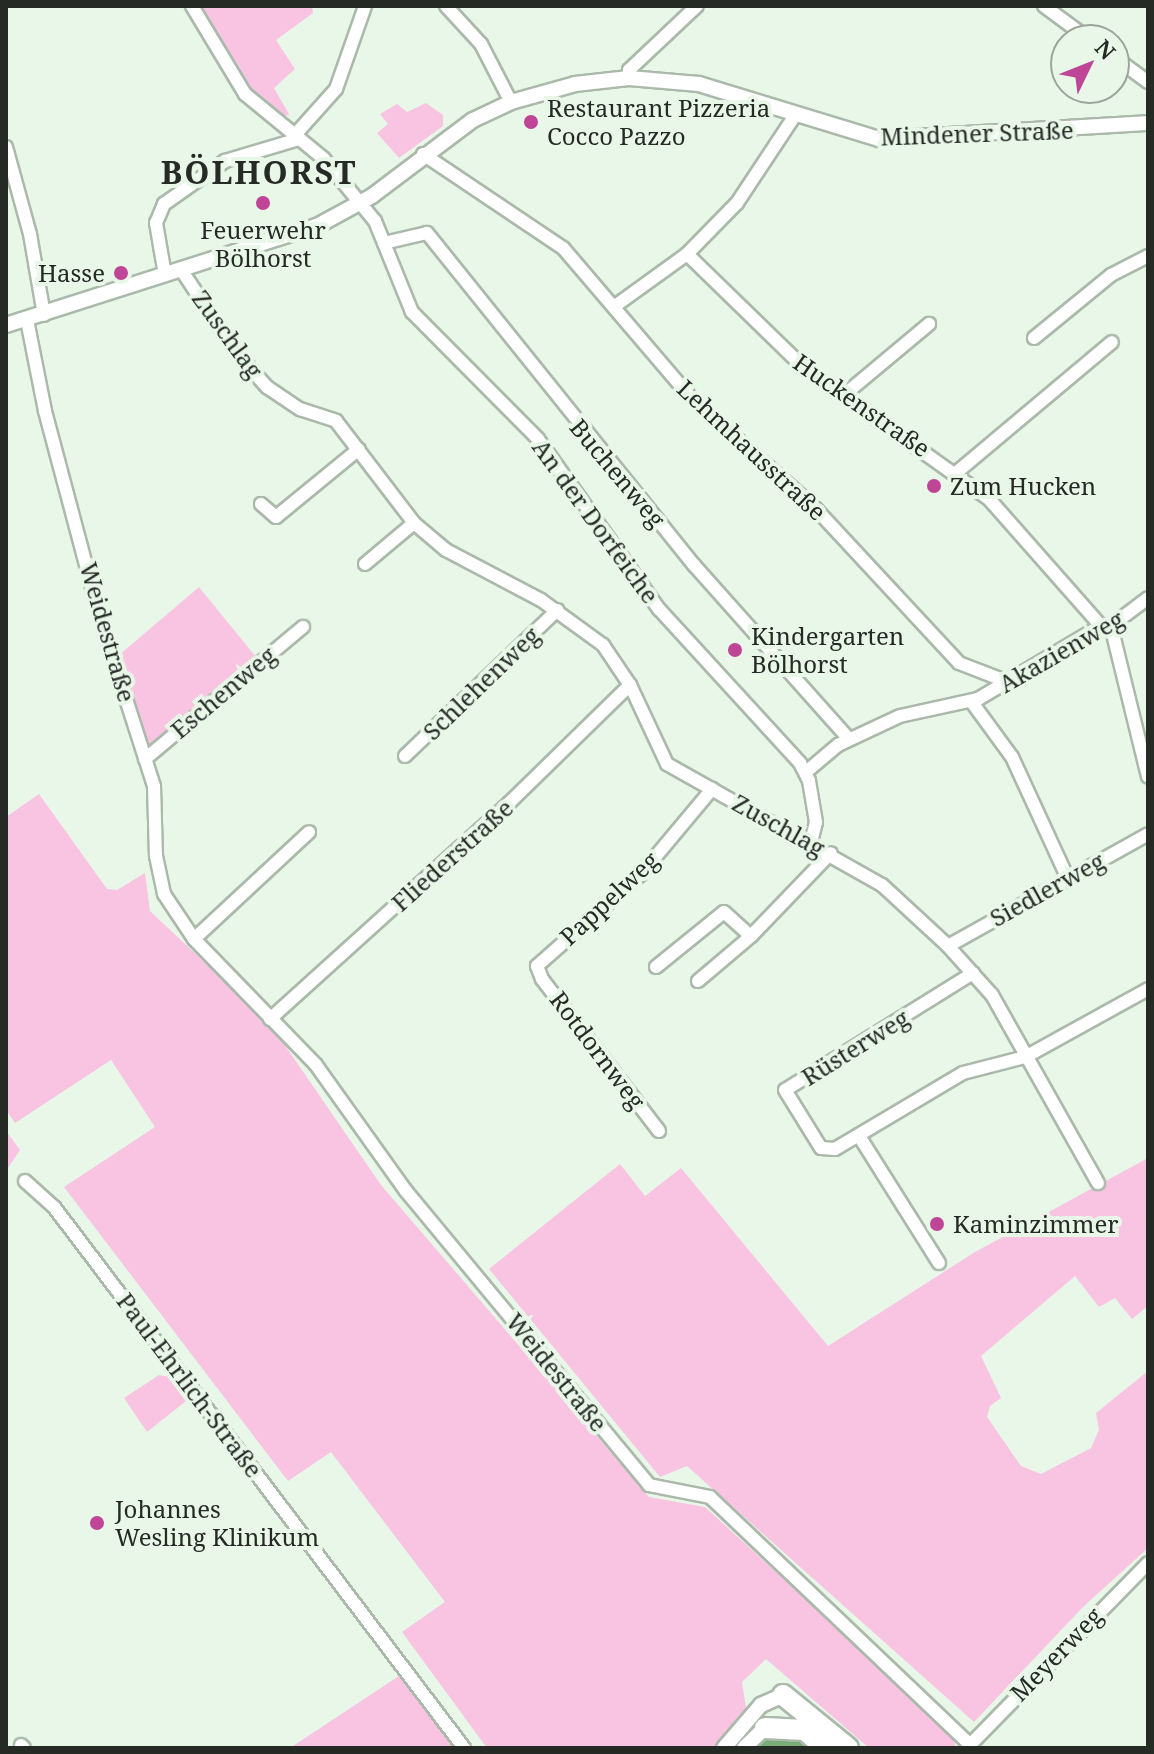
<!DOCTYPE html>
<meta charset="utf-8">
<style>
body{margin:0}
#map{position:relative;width:1154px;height:1754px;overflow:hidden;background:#e9f7e8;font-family:"Noto Serif",serif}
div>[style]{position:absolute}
.green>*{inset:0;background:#f8c4e2}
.water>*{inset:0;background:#79ad78}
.roads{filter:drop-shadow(2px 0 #abb9ab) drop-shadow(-2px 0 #abb9ab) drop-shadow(0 2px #abb9ab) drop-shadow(0 -2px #abb9ab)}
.minor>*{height:12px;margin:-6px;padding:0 6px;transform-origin:6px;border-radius:6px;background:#fff}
.tertiary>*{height:14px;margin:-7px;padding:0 7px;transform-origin:7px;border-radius:7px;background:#fff}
.trunk>*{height:20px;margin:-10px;padding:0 10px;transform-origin:10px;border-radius:10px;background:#fff}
.dots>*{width:22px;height:22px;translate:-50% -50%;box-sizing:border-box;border:4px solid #e9f7e8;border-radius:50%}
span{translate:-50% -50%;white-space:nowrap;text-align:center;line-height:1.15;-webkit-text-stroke:8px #e9f7e8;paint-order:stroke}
.poi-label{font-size:24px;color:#252a25}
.left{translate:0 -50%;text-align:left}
.right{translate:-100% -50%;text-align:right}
.street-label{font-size:24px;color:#252a25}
.district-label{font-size:32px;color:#252a25;font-weight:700;letter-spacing:2px}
.frame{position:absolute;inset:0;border:8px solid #252a25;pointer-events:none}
.north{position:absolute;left:1050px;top:24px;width:80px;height:80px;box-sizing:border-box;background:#e9f7e8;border:2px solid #9ba59a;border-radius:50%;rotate:47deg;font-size:22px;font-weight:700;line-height:32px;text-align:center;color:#252a25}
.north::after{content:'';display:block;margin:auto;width:28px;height:36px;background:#bf4596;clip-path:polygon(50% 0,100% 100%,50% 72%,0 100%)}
</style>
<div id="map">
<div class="green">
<div style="clip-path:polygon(198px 6px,312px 6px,313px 13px,276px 40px,295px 69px,274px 88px,289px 114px,279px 121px,246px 86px)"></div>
<div style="clip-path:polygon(426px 103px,443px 115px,443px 126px,399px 158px,377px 133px,388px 124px,380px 114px,397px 104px,407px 112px)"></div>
<div style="clip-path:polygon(199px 587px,256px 657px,151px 749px,118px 656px)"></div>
<div style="clip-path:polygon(39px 794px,107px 889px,117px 890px,145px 873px,150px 911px,271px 1025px,381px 1185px,649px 1497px,705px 1507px,952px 1732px,956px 1748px,869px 1748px,766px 1659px,742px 1682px,747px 1715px,718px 1748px,487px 1748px,402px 1632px,445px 1602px,331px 1452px,288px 1481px,64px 1187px,155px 1127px,111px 1060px,15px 1123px,6px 1110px,6px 817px)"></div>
<div style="clip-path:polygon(6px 1131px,20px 1150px,6px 1171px)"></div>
<div style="clip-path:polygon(1148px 1158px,1148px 1306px,1132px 1319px,1115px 1298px,1099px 1307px,1075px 1276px,981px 1356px,1001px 1398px,990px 1406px,987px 1417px,1021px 1466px,1041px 1474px,1091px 1448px,1099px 1430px,1096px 1413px,1148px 1371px,1148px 1548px,1083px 1607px,974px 1722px,687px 1466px,660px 1477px,489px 1269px,620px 1164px,645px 1196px,681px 1168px,828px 1346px,975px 1252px)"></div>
<div style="clip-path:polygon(159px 1375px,176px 1378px,187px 1392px,186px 1401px,147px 1432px,124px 1398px)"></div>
<div style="clip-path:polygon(402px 1674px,458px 1748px,294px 1748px,293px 1746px)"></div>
</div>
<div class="water">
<div style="clip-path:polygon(766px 1734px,797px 1738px,808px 1748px,750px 1748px)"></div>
</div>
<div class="roads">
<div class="minor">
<div style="left:192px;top:6px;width:103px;rotate:58.9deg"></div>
<div style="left:245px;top:94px;width:102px;rotate:39.4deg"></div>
<div style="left:324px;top:159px;width:80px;rotate:50.6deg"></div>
<div style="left:375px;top:221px;width:98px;rotate:67.9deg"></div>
<div style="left:412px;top:312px;width:179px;rotate:45.2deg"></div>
<div style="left:538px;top:439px;width:209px;rotate:54.6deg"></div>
<div style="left:659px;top:609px;width:209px;rotate:47.5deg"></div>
<div style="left:800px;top:763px;width:20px;rotate:63deg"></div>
<div style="left:809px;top:781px;width:42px;rotate:80.3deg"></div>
<div style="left:816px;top:822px;width:21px;rotate:104deg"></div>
<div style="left:446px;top:6px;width:52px;rotate:47.4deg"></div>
<div style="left:481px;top:44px;width:65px;rotate:62.7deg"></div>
<div style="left:1044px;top:6px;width:57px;rotate:36.5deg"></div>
<div style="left:1114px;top:57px;width:42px;rotate:36.3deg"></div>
<div style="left:629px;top:78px;width:8px;rotate:-90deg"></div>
<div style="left:629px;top:70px;width:93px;rotate:-43.3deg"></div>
<div style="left:294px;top:136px;width:63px;rotate:-48.2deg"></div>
<div style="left:336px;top:89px;width:88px;rotate:-70.7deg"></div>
<div style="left:6px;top:147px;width:90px;rotate:74.6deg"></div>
<div style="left:30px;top:234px;width:82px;rotate:80.2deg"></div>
<div style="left:423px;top:154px;width:169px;rotate:33.9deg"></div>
<div style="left:563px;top:248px;width:199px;rotate:49.5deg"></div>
<div style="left:692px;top:399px;width:166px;rotate:41.6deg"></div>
<div style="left:816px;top:509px;width:210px;rotate:47.1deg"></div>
<div style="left:959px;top:663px;width:53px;rotate:21.2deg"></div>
<div style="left:384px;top:243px;width:44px;rotate:-13.1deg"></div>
<div style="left:427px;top:233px;width:426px;rotate:51.2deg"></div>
<div style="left:694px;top:565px;width:233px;rotate:48.3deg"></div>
<div style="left:687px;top:254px;width:159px;rotate:44.2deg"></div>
<div style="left:801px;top:365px;width:231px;rotate:35.5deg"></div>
<div style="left:989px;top:499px;width:169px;rotate:48.6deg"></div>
<div style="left:182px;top:271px;width:101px;rotate:56.3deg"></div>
<div style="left:238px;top:355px;width:43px;rotate:47.8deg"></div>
<div style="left:267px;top:387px;width:40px;rotate:34deg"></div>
<div style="left:300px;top:409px;width:38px;rotate:18deg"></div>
<div style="left:336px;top:421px;width:128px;rotate:52.6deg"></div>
<div style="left:414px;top:523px;width:42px;rotate:40.2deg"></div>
<div style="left:446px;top:550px;width:107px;rotate:27.8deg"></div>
<div style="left:541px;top:600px;width:77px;rotate:36deg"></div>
<div style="left:603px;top:645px;width:48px;rotate:56deg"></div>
<div style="left:630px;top:685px;width:87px;rotate:64.9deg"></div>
<div style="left:667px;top:764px;width:247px;rotate:29.4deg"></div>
<div style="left:882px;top:885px;width:90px;rotate:42.7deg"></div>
<div style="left:948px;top:946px;width:66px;rotate:48.1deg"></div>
<div style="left:992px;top:995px;width:216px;rotate:60.6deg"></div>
<div style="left:165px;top:275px;width:53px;rotate:-99.8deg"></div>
<div style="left:156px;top:223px;width:21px;rotate:-67deg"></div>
<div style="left:164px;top:204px;width:75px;rotate:-35.2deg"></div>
<div style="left:225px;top:161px;width:77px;rotate:-16.6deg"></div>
<div style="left:615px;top:306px;width:89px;rotate:-35.8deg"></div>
<div style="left:687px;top:254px;width:71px;rotate:-45.6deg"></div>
<div style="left:737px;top:203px;width:107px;rotate:-56.5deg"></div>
<div style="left:27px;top:320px;width:93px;rotate:78.8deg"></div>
<div style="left:45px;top:411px;width:217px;rotate:75.1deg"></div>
<div style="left:101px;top:621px;width:173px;rotate:72.2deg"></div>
<div style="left:154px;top:786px;width:70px;rotate:88.4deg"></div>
<div style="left:156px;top:856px;width:39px;rotate:78deg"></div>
<div style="left:164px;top:894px;width:54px;rotate:56.3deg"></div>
<div style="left:194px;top:939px;width:175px;rotate:45.9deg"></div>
<div style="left:316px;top:1065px;width:155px;rotate:54.5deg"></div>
<div style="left:406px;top:1191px;width:381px;rotate:50.4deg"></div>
<div style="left:649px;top:1485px;width:62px;rotate:11.1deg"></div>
<div style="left:710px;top:1497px;width:359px;rotate:43.6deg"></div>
<div style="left:1034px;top:338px;width:99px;rotate:-39.3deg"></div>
<div style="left:1111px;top:275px;width:42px;rotate:-27.2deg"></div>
<div style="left:844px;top:395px;width:111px;rotate:-39.9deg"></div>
<div style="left:957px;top:472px;width:202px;rotate:-40deg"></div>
<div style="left:261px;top:504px;width:20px;rotate:41deg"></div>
<div style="left:276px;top:517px;width:107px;rotate:-39.3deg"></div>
<div style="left:365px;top:564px;width:64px;rotate:-39.9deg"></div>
<div style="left:1111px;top:626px;width:155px;rotate:76.2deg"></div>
<div style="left:971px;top:701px;width:69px;rotate:53.8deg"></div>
<div style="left:1012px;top:757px;width:134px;rotate:65.3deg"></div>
<div style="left:405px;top:756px;width:211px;rotate:-43.8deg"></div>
<div style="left:145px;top:759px;width:206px;rotate:-39.9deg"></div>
<div style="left:806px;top:772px;width:42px;rotate:-40.2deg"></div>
<div style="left:838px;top:745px;width:68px;rotate:-25.1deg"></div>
<div style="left:900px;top:716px;width:80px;rotate:-12.3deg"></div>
<div style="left:978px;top:699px;width:143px;rotate:-30.7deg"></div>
<div style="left:1101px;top:626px;width:10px"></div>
<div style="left:1111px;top:626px;width:46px;rotate:-37.1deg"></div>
<div style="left:194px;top:939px;width:157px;rotate:-42.9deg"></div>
<div style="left:948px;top:946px;width:229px;rotate:-29.2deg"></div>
<div style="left:656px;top:967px;width:87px;rotate:-39deg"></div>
<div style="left:724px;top:912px;width:36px;rotate:42deg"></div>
<div style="left:751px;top:936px;width:115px;rotate:-46.1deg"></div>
<div style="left:973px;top:973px;width:221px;rotate:148.1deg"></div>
<div style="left:785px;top:1090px;width:68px;rotate:58.2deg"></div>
<div style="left:821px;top:1148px;width:14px;rotate:4deg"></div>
<div style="left:835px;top:1149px;width:149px;rotate:-30.7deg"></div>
<div style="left:963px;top:1073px;width:64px;rotate:-14.5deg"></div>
<div style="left:1025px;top:1057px;width:141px;rotate:-28.9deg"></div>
<div style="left:698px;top:981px;width:70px;rotate:-40.3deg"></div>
<div style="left:270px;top:1019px;width:322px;rotate:-42.1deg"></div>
<div style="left:509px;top:803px;width:169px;rotate:-44.3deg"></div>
<div style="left:659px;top:1131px;width:192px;rotate:-127.6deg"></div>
<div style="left:542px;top:979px;width:14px;rotate:-111deg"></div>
<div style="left:537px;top:966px;width:139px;rotate:-41.5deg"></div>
<div style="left:641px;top:874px;width:111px;rotate:-50.1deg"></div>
<div style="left:859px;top:1136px;width:150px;rotate:57.8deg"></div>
<div style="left:25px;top:1181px;width:39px;rotate:42deg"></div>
<div style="left:54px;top:1207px;width:679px;rotate:52.84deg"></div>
<div style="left:21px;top:1745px;width:4px;rotate:45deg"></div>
<div style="left:967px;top:1748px;width:259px;rotate:-45.6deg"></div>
</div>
<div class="tertiary">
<div style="left:6px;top:325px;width:326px;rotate:-17.7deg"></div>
<div style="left:317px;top:226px;width:63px;rotate:-28.6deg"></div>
<div style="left:372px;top:196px;width:126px;rotate:-37deg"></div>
<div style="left:473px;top:120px;width:42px;rotate:-25.3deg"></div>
<div style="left:511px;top:102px;width:66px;rotate:-15.7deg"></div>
<div style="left:575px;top:84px;width:54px;rotate:-6.3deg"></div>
<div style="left:629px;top:78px;width:70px;rotate:4.9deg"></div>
<div style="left:699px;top:84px;width:188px;rotate:17deg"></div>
<div style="left:879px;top:139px;width:269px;rotate:-3.4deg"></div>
<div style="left:724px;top:1748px;width:57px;rotate:-49.3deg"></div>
<div style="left:761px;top:1705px;width:24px;rotate:-24deg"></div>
<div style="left:744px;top:1748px;width:29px;rotate:-44deg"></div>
</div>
<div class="trunk">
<div style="left:783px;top:1695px;width:84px;rotate:39.2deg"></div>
<div style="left:765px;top:1728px;width:40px;rotate:2.9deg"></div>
<div style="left:805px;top:1730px;width:27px;rotate:42deg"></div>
</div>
</div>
<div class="dots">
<div style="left:531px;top:122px;background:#bf4596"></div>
<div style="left:263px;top:203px;background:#bf4596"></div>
<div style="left:121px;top:273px;background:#bf4596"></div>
<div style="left:934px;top:486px;background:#bf4596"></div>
<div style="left:735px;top:650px;background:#bf4596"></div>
<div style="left:937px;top:1224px;background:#bf4596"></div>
<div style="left:97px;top:1523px;background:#bf4596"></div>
</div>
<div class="poi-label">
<span class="left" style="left:547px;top:122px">Restaurant Pizzeria<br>Cocco Pazzo</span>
<span style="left:263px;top:244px">Feuerwehr<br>Bölhorst</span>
<span class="right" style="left:105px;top:273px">Hasse</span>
<span class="left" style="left:950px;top:486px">Zum Hucken</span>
<span class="left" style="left:751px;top:650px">Kindergarten<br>Bölhorst</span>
<span class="left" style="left:953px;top:1224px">Kaminzimmer</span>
<span class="left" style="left:115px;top:1523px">Johannes<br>Wesling Klinikum</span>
</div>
<div class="street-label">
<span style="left:977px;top:133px;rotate:-2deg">Mindener Straße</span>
<span style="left:228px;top:334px;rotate:54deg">Zuschlag</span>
<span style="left:862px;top:405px;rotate:35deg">Huckenstraße</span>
<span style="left:752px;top:450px;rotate:43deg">Lehmhausstraße</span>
<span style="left:618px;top:473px;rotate:50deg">Buchenweg</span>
<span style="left:596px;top:521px;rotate:54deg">An der Dorfeiche</span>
<span style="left:108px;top:632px;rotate:74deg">Weidestraße</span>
<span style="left:1061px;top:651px;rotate:-30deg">Akazienweg</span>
<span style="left:481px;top:683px;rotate:-44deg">Schlehenweg</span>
<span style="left:223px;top:692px;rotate:-40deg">Eschenweg</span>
<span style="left:779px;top:825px;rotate:29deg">Zuschlag</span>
<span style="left:452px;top:855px;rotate:-42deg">Fliederstraße</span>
<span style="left:1047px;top:889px;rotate:-29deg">Siedlerweg</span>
<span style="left:609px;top:898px;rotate:-43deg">Pappelweg</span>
<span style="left:855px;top:1047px;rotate:-32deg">Rüsterweg</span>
<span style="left:598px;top:1050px;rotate:53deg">Rotdornweg</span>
<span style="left:557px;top:1372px;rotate:51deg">Weidestraße</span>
<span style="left:190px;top:1385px;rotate:53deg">Paul-Ehrlich-Straße</span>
<span style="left:1056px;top:1654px;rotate:-46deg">Meyerweg</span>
</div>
<div class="district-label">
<span style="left:259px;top:172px">BÖLHORST</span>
</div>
<div class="frame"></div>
<div class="north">N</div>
</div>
